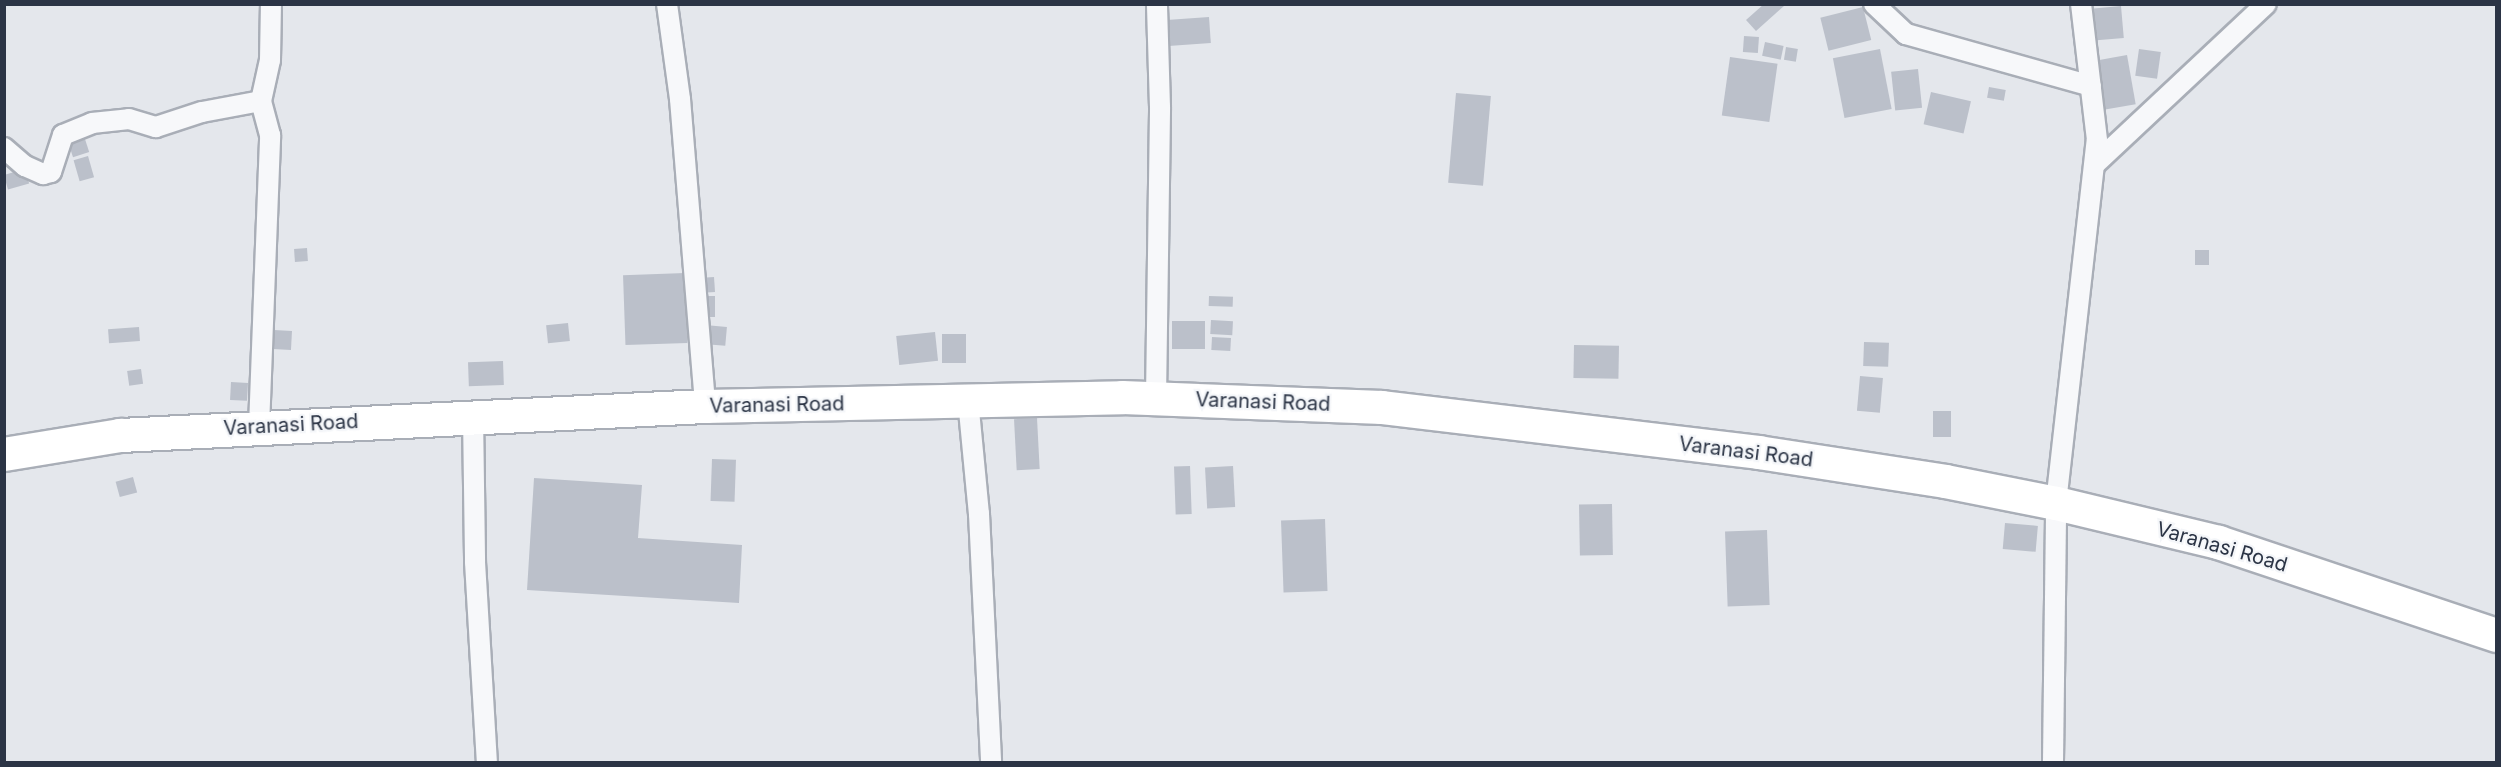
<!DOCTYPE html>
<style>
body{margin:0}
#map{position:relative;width:2501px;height:767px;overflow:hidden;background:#e4e7ec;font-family:Inter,sans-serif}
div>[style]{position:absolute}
.building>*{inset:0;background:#bbc0ca;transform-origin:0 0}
.roads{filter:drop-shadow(2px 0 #a9aeb7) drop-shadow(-2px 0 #a9aeb7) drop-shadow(0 2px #a9aeb7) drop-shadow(0 -2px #a9aeb7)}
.minor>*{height:20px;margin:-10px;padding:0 10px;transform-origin:10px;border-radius:10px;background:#f7f8fa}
.trunk>*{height:33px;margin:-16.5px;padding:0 16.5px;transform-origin:16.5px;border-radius:16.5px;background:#fff}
span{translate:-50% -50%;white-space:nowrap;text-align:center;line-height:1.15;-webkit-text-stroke:4.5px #f4f6f9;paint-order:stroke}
.street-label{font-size:20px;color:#2b3445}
.frame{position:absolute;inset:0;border:6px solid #2b3445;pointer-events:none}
</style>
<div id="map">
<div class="building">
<div style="clip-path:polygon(1764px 4px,1784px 6px,1756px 31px,1746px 20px)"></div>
<div style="left:2121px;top:6px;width:32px;height:33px;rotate:85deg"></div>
<div style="left:1863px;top:7px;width:34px;height:44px;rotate:76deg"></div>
<div style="left:1209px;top:17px;width:26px;height:46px;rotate:86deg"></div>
<div style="left:1744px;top:36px;width:15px;height:16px;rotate:4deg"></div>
<div style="left:1765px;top:42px;width:19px;height:14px;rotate:12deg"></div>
<div style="left:1786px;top:47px;width:12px;height:13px;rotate:9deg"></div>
<div style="left:1880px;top:49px;width:61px;height:48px;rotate:79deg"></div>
<div style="left:2139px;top:49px;width:22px;height:27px;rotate:8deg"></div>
<div style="left:2127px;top:55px;width:50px;height:31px;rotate:80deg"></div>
<div style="left:1730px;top:57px;width:48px;height:59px;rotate:8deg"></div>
<div style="left:1918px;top:69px;width:39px;height:27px;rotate:84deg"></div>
<div style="left:1989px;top:87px;width:17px;height:11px;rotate:10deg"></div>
<div style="left:1931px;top:92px;width:41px;height:33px;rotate:13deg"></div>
<div style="left:1456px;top:93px;width:35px;height:90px;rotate:5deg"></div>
<div style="left:83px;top:133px;width:20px;height:17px;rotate:72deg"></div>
<div style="left:88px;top:156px;width:22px;height:15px;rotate:74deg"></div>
<div style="left:25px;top:169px;width:15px;height:22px;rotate:74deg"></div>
<div style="left:307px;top:248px;width:13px;height:13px;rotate:86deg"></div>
<div style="left:2209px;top:250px;width:15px;height:14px;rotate:90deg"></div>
<div style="left:685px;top:273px;width:70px;height:62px;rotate:88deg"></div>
<div style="left:714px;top:277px;width:15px;height:12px;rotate:86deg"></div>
<div style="left:702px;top:296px;width:13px;height:21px"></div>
<div style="left:1209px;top:296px;width:24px;height:10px;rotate:2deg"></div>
<div style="left:1211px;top:320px;width:22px;height:14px;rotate:3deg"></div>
<div style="left:1172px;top:321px;width:33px;height:28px"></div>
<div style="left:568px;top:323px;width:18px;height:22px;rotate:84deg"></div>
<div style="left:705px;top:325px;width:22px;height:19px;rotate:5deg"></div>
<div style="left:139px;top:327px;width:14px;height:31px;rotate:86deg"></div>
<div style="left:274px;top:330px;width:18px;height:19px;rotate:3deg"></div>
<div style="left:935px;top:332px;width:29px;height:39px;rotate:84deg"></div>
<div style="left:942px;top:334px;width:24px;height:29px"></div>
<div style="left:1212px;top:337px;width:19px;height:13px;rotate:3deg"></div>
<div style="left:1864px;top:342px;width:25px;height:24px;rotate:2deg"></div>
<div style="left:1574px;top:345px;width:45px;height:33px;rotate:1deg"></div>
<div style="left:503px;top:361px;width:24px;height:35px;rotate:88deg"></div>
<div style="left:141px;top:369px;width:15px;height:14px;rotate:82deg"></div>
<div style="left:1860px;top:376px;width:23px;height:35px;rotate:5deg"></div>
<div style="left:231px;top:382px;width:17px;height:18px;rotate:3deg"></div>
<div style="left:1933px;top:411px;width:18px;height:26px"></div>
<div style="left:1037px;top:418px;width:51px;height:23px;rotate:87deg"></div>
<div style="left:712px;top:459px;width:24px;height:42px;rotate:2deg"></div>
<div style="left:1190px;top:466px;width:48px;height:16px;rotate:88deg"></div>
<div style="left:1233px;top:466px;width:41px;height:28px;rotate:87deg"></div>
<div style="left:133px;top:477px;width:16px;height:18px;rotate:75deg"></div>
<div style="clip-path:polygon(534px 478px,642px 485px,638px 538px,742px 545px,739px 603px,527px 590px)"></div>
<div style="left:1612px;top:504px;width:51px;height:33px;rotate:89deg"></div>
<div style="left:1325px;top:519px;width:72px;height:44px;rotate:88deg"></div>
<div style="left:2005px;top:523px;width:33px;height:26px;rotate:5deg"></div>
<div style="left:1767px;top:530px;width:75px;height:42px;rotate:88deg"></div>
</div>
<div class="roads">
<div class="minor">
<div style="left:667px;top:4px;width:96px;rotate:82.2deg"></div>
<div style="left:680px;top:99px;width:308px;rotate:85.3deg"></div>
<div style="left:1874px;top:4px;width:44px;rotate:43.2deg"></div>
<div style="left:1906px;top:34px;width:192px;rotate:15.7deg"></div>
<div style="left:4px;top:148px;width:28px;rotate:41deg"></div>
<div style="left:25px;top:166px;width:20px;rotate:24deg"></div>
<div style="left:43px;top:174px;width:8px;rotate:-14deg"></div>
<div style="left:51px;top:172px;width:39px;rotate:-72deg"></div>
<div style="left:63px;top:135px;width:31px;rotate:-22deg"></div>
<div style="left:92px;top:123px;width:37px;rotate:-6deg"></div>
<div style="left:129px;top:119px;width:28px;rotate:17deg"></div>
<div style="left:156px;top:127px;width:48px;rotate:-18.1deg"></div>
<div style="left:202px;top:112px;width:60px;rotate:-10.6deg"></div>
<div style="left:2095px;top:164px;width:234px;rotate:-43.1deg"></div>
<div style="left:1156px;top:398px;width:291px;rotate:-89.2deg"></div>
<div style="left:1160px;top:107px;width:103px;rotate:-91.7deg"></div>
<div style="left:968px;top:400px;width:115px;rotate:84.5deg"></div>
<div style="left:979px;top:514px;width:248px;rotate:87.2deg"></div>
<div style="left:473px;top:414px;width:148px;rotate:89.2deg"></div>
<div style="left:475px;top:562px;width:200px;rotate:86.6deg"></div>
<div style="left:259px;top:427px;width:292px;rotate:-87.8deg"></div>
<div style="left:270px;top:135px;width:35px;rotate:-105deg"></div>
<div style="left:261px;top:101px;width:42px;rotate:-77.6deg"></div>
<div style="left:270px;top:60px;width:56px;rotate:-89deg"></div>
<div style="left:2053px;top:762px;width:259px;rotate:-89.3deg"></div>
<div style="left:2056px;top:503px;width:365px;rotate:-83.6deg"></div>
<div style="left:2097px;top:140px;width:137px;rotate:-96.7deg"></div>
</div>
<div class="trunk">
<div style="left:4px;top:454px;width:118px;rotate:-9.3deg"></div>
<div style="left:120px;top:435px;width:586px;rotate:-2.84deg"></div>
<div style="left:705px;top:406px;width:417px;rotate:-1.2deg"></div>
<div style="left:1122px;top:397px;width:260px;rotate:2.2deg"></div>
<div style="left:1382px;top:407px;width:379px;rotate:6.8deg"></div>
<div style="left:1758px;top:452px;width:189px;rotate:8.8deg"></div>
<div style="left:1945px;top:481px;width:113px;rotate:11.2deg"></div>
<div style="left:2056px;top:503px;width:167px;rotate:13.5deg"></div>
<div style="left:2218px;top:542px;width:293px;rotate:18.5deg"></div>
</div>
</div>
<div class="street-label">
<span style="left:1263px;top:402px;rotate:2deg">Varanasi Road</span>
<span style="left:777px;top:405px;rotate:-1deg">Varanasi Road</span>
<span style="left:291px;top:425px;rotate:-3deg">Varanasi Road</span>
<span style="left:1746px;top:452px;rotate:7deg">Varanasi Road</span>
<span style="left:2222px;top:547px;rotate:16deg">Varanasi Road</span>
</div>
<div class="frame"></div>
</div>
